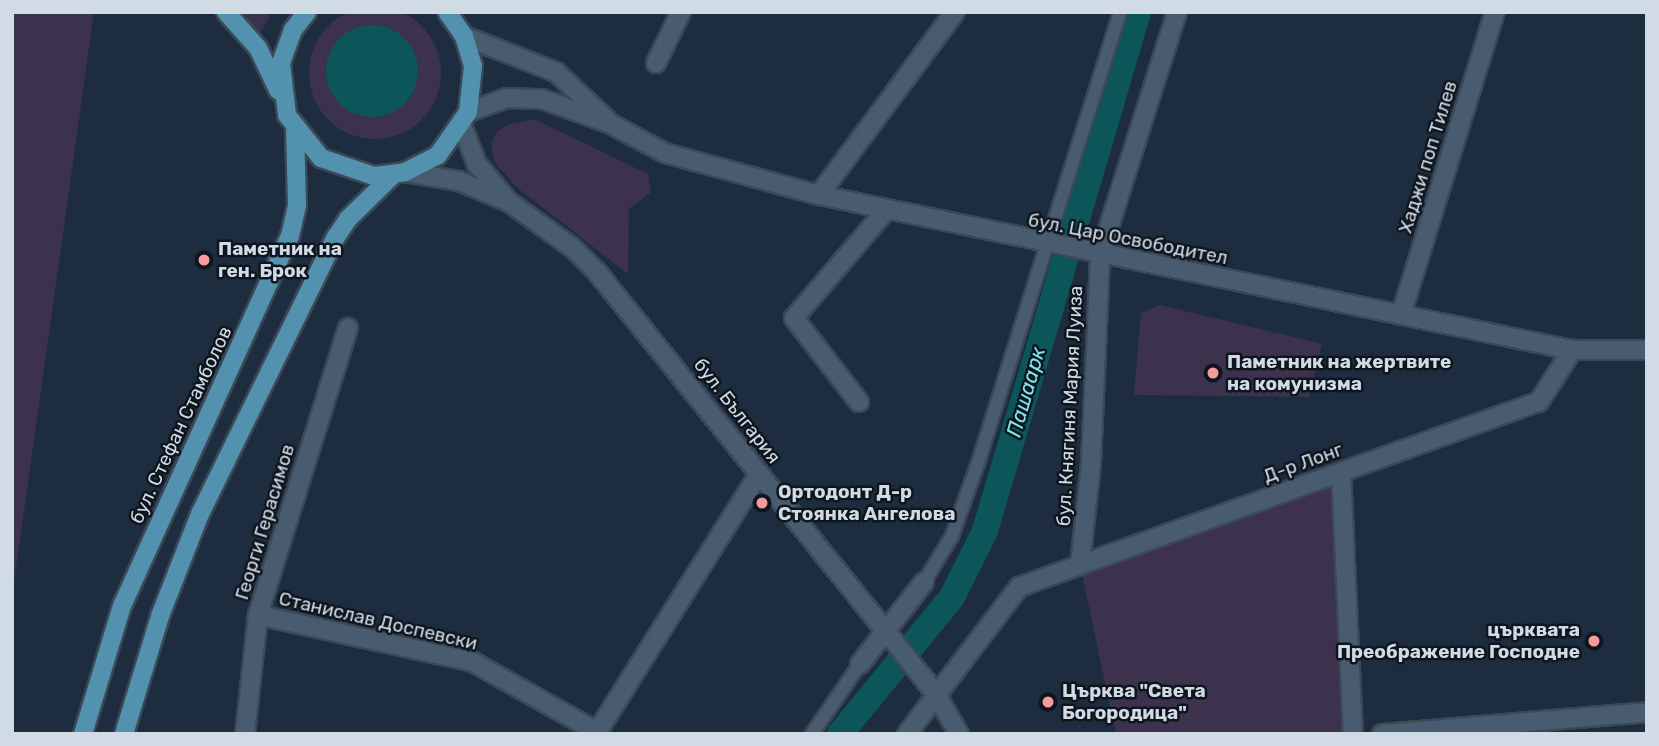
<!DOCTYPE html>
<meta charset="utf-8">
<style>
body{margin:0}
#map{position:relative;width:1659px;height:746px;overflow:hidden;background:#1d2d3f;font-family:Rubik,sans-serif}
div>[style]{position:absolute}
.green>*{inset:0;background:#3c324e}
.round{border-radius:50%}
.water>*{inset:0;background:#0c5659}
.canal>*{height:26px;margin:-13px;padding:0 13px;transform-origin:13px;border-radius:13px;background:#0c5659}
.roads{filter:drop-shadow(2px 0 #3b4857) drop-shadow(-2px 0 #3b4857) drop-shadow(0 2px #3b4857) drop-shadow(0 -2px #3b4857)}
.service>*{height:12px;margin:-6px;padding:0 6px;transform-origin:6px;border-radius:6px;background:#495b6e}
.pedestrian>*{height:18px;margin:-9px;padding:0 9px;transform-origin:9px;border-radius:9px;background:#495b6e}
.minor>*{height:18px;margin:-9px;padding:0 9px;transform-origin:9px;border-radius:9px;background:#495b6e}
.tertiary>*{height:18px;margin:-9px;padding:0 9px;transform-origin:9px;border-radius:9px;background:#495b6e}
.primary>*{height:18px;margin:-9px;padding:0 9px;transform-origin:9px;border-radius:9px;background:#5392ae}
.dots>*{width:19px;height:19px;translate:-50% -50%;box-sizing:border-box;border:4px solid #0e151d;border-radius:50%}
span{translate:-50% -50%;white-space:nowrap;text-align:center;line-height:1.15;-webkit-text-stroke:5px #0e151d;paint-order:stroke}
.street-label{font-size:19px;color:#d0dbe6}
.poi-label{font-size:19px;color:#d0dbe6;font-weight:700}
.left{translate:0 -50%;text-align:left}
.right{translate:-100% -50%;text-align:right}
.water-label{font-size:21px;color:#7fe6ea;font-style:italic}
.frame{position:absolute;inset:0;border:14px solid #d0dbe6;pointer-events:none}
</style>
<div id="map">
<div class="green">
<div class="round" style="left:309px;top:7px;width:132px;height:132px"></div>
<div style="clip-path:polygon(12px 12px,94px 12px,12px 597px)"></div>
<div style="clip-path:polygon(238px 12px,261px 12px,270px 16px,258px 37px)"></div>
<div style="clip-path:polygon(534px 119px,648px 174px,651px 192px,629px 209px,628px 274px,515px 186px,494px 161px,491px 143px,497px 132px,507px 125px)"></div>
<div style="clip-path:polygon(1160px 305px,1322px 344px,1309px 397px,1134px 395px,1141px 313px)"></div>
<div style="clip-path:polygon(1341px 472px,1353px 734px,1116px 734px,1080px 565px)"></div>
</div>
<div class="water">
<div class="round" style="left:326px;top:25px;width:92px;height:92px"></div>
</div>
<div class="canal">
<div style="left:840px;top:734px;width:177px;rotate:-50.7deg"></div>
<div style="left:952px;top:597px;width:74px;rotate:-63.4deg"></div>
<div style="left:985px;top:531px;width:541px;rotate:-73.57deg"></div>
</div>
<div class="roads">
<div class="service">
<div style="left:924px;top:582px;width:54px;rotate:-58.7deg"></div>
<div style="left:952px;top:536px;width:81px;rotate:-70.4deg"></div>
<div style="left:979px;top:460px;width:470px;rotate:-72.5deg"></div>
<div style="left:812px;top:734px;width:85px;rotate:-55.6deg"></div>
</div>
<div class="pedestrian">
<div style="left:1539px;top:402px;width:62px;rotate:-57.6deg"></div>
<div style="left:860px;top:664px;width:104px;rotate:-52deg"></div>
</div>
<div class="minor">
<div style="left:656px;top:63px;width:57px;rotate:-63.9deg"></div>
<div style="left:819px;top:195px;width:228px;rotate:-53.4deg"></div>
<div style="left:1401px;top:315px;width:317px;rotate:-72.8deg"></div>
<div style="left:859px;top:402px;width:106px;rotate:-127.7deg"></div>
<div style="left:794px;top:318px;width:143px;rotate:-49.5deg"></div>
<div style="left:1341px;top:472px;width:262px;rotate:87.4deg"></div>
<div style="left:1080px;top:565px;width:487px;rotate:-19.6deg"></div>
<div style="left:258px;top:615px;width:220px;rotate:12.3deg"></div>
<div style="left:473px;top:662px;width:142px;rotate:29.4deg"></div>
<div style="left:245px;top:734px;width:120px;rotate:-83.8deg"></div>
<div style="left:258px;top:615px;width:301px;rotate:-72.6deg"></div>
<div style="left:596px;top:734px;width:307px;rotate:-57.9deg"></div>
<div style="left:1382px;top:734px;width:266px;rotate:-4.7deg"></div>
</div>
<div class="tertiary">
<div style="left:464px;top:36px;width:99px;rotate:21.4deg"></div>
<div style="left:556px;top:72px;width:69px;rotate:43.2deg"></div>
<div style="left:468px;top:112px;width:41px;rotate:-19.7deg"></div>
<div style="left:507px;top:98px;width:35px;rotate:2deg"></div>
<div style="left:542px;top:99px;width:73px;rotate:19.9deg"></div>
<div style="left:611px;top:124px;width:61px;rotate:28.2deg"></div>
<div style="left:665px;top:153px;width:160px;rotate:15.3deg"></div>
<div style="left:819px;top:195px;width:769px;rotate:11.63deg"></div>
<div style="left:1572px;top:350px;width:75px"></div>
<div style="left:462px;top:126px;width:41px;rotate:68.5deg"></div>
<div style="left:477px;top:164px;width:47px;rotate:50.2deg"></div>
<div style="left:405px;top:172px;width:55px;rotate:9.5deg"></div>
<div style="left:459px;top:181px;width:54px;rotate:22.8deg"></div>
<div style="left:509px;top:202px;width:79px;rotate:35.7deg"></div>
<div style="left:573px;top:248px;width:34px;rotate:45deg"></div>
<div style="left:597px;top:272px;width:541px;rotate:51.22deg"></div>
<div style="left:936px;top:694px;width:46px;rotate:60.1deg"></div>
<div style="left:907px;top:734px;width:185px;rotate:-52.7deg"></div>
<div style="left:1019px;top:587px;width:65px;rotate:-19.8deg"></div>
<div style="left:1080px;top:565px;width:103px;rotate:-83.8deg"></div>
<div style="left:1091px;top:463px;width:208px;rotate:-87.5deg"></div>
<div style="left:1100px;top:255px;width:255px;rotate:-72.4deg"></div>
</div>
<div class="primary">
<div style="left:226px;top:12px;width:48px;rotate:48.4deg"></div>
<div style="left:258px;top:48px;width:47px;rotate:64.5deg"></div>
<div style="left:307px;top:12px;width:23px;rotate:128deg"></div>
<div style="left:293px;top:30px;width:35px;rotate:110deg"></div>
<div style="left:281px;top:63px;width:52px;rotate:83.4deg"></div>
<div style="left:287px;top:115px;width:55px;rotate:51.7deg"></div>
<div style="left:321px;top:158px;width:56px;rotate:18.8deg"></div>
<div style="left:374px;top:176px;width:31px;rotate:-7deg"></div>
<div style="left:405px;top:172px;width:37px;rotate:-27deg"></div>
<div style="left:438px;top:155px;width:52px;rotate:-55.1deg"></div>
<div style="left:468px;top:112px;width:46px;rotate:-83.8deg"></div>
<div style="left:473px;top:66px;width:31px;rotate:-107deg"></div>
<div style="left:464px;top:36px;width:29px;rotate:-125deg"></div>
<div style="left:83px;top:734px;width:134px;rotate:-73.1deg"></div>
<div style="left:122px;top:606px;width:406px;rotate:-65.6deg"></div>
<div style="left:290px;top:236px;width:32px;rotate:-77deg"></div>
<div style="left:297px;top:205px;width:74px;rotate:-91.5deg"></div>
<div style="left:124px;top:734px;width:123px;rotate:-73deg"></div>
<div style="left:160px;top:616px;width:110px;rotate:-68.6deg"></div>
<div style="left:200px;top:514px;width:309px;rotate:-63.9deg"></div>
<div style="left:336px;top:237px;width:22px;rotate:-56deg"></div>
<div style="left:348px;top:219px;width:63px;rotate:-44.4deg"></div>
</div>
</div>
<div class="dots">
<div style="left:204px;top:260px;background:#f59b9e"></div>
<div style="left:1213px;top:373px;background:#f59b9e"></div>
<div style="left:762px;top:503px;background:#f59b9e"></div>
<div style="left:1594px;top:641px;background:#f59b9e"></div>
<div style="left:1048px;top:702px;background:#f59b9e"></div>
</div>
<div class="street-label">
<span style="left:1428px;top:157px;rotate:-73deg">Хаджи поп Тилев</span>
<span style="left:1128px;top:239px;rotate:11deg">бул. Цар Освободител</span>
<span style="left:1070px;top:406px;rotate:-87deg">бул. Княгиня Мария Луиза</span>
<span style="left:737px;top:411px;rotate:52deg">бул. България</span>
<span style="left:181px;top:425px;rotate:-65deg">бул. Стефан Стамболов</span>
<span style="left:1303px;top:463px;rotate:-20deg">Д-р Лонг</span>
<span style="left:265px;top:522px;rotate:-73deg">Георги Герасимов</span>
<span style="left:378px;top:621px;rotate:13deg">Станислав Доспевски</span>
</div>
<div class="poi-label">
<span class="left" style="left:218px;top:260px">Паметник на<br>ген. Брок</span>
<span class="left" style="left:1227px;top:373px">Паметник на жертвите<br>на комунизма</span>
<span class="left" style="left:778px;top:503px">Ортодонт Д-р<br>Стоянка Ангелова</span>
<span class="right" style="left:1580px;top:641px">църквата<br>Преображение Господне</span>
<span class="left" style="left:1062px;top:702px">Църква "Света<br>Богородица"</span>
</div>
<div class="water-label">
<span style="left:1026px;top:392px;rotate:-74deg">Пашаарк</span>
</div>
<div class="frame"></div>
</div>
